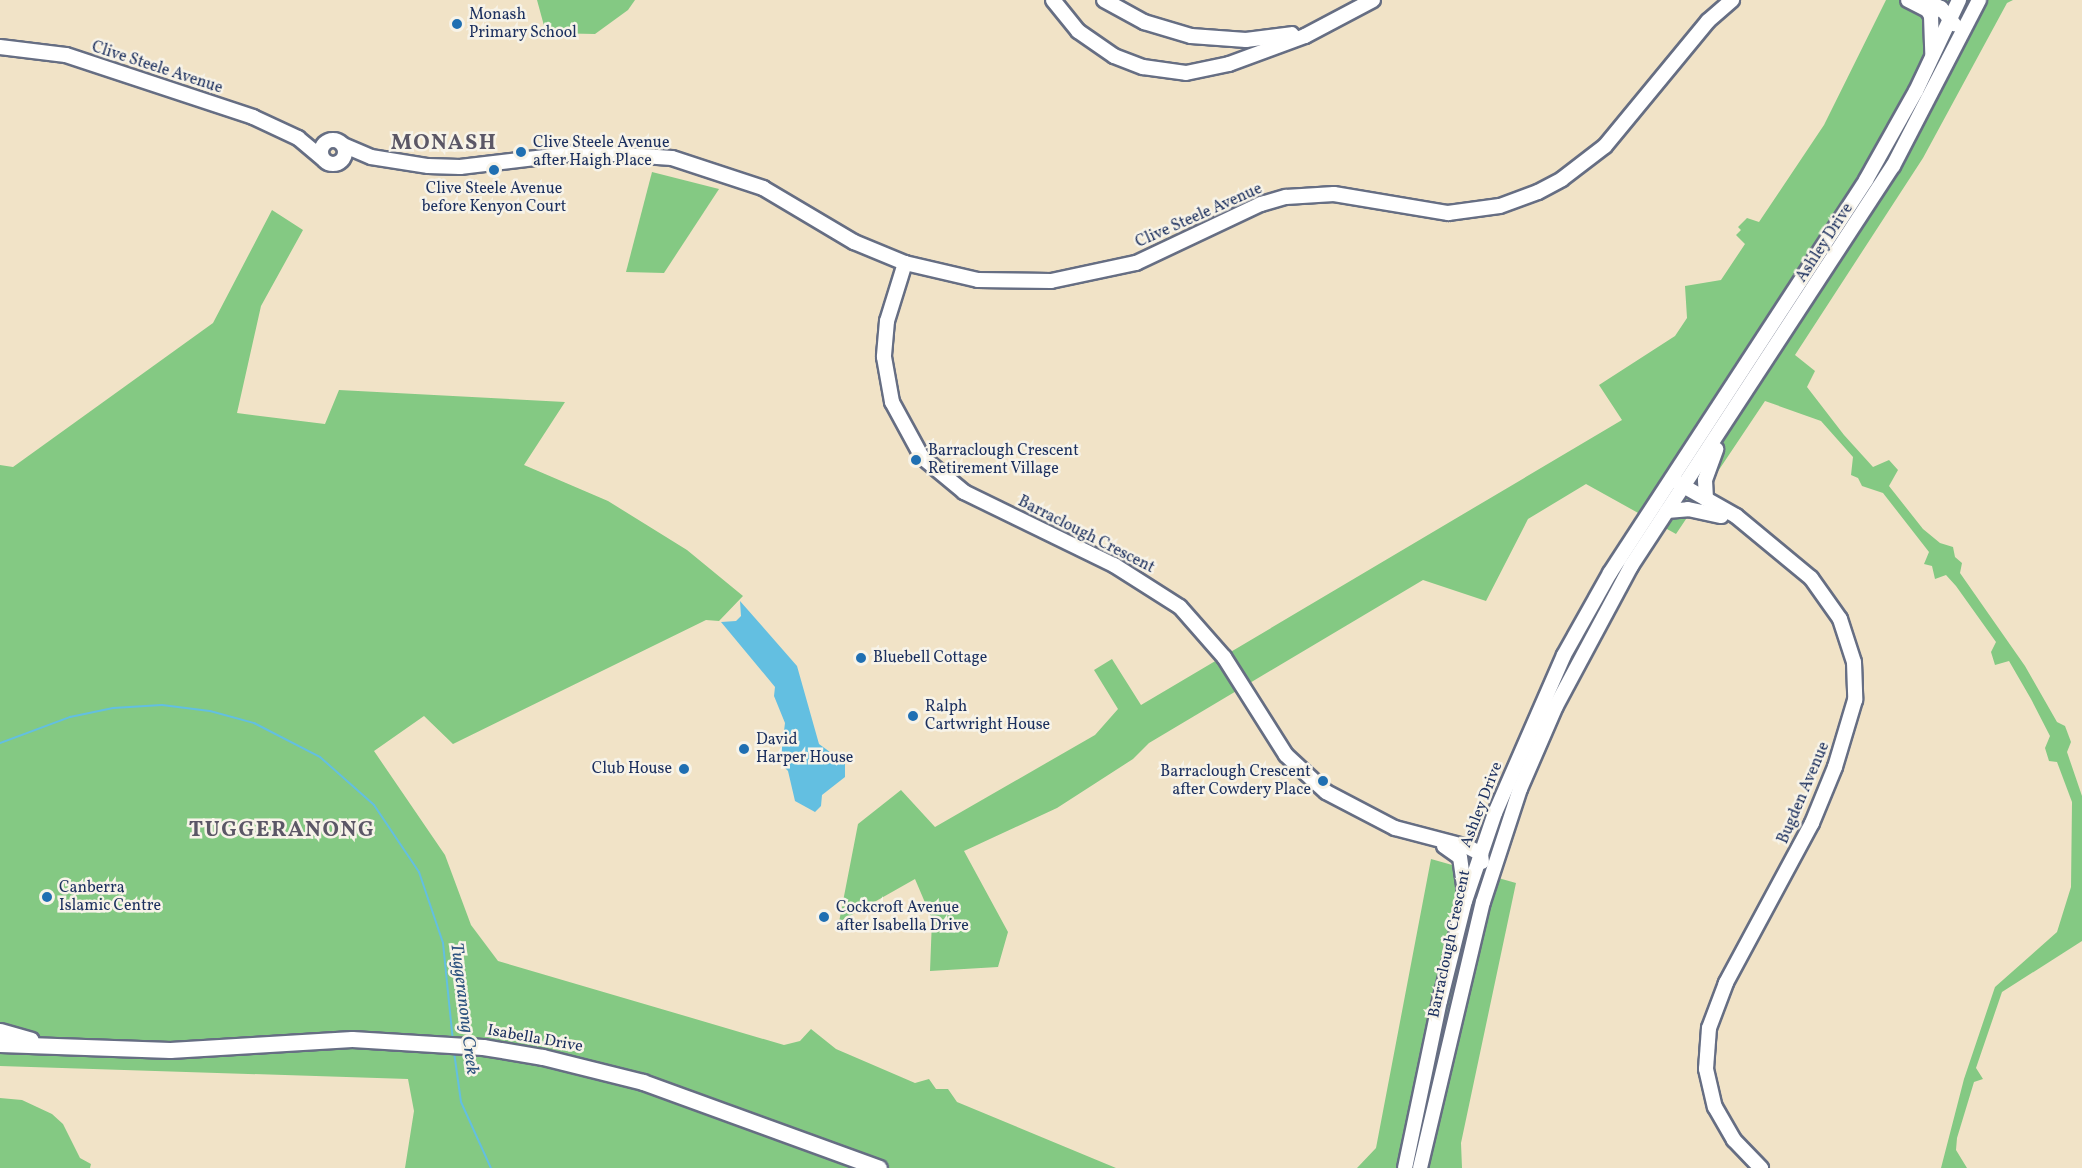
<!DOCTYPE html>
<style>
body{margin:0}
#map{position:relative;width:2082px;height:1168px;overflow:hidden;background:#f1e3c7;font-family:Vollkorn,serif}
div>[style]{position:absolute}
.green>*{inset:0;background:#84c983}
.water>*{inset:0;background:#63bfe1}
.stream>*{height:2px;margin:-1px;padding:0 1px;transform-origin:1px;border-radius:1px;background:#63bfe1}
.roads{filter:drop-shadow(2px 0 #666e83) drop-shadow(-2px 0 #666e83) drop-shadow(0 2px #666e83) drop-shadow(0 -2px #666e83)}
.secondary>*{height:14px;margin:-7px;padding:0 7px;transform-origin:7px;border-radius:7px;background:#fff}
.secondary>.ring{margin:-7px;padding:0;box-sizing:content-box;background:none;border:14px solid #fff;border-radius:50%}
.primary>*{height:15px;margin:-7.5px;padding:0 7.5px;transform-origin:7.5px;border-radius:7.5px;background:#fff}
.dots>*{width:16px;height:16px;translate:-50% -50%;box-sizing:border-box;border:3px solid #f7f3e8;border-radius:50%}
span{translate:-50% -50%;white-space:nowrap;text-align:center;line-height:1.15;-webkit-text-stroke:5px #f7f3e8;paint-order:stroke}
.poi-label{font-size:16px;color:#1b2f5e}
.left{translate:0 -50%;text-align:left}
.right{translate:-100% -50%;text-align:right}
.street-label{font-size:16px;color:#1b2f5e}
.water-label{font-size:18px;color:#2d537f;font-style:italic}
.district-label{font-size:22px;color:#5b5766;font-weight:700;letter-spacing:1.5px}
</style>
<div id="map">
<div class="green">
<div style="clip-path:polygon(537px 0,635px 0,628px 10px,595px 34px,546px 33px)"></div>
<div style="clip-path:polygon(1886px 0,2013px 0,2007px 3px,1923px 158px,1795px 355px,1815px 371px,1807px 387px,1844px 435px,1873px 467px,1889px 460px,1898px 470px,1889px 486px,1923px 529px,1940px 543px,1953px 547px,1955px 557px,1962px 563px,1960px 573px,2025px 666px,2057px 722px,2065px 726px,2071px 742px,2067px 752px,2082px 796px,2082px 941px,2002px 992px,1976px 1068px,1983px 1079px,1974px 1082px,1957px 1138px,1956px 1150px,1967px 1168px,1941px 1168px,1964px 1079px,1995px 987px,2057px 932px,2071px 887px,2072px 802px,2057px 762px,2049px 761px,2045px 748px,2050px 736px,2031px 699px,2009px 661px,1995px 665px,1991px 652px,1996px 642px,1956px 586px,1946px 575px,1935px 579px,1932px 566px,1924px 564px,1929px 552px,1883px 493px,1862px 486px,1858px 478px,1851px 475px,1853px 457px,1821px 421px,1765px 401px,1676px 534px,1586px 484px,1528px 519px,1486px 601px,1423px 580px,1149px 743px,1133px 759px,1057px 808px,964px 851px,1008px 932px,998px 967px,930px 971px,932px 919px,915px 879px,839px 922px,858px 824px,901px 790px,935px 827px,1095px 735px,1118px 709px,1094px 670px,1112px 659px,1141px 705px,1622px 420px,1599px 385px,1675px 336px,1687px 318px,1685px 286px,1721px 280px,1745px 244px,1736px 235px,1741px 230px,1738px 227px,1747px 218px,1759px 222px,1824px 125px)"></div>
<div style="clip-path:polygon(652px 172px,719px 189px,664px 273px,626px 272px)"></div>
<div style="clip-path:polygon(272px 210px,303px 230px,261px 306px,237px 413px,325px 424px,339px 390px,565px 402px,524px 465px,608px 501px,687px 550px,743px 596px,719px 621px,706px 620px,453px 744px,424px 716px,374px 751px,445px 855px,471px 925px,498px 961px,784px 1045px,800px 1041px,811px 1029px,836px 1049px,915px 1083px,929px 1079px,936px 1089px,948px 1089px,957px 1102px,1116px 1168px,405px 1168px,414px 1111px,408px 1079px,0 1066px,0 465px,13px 467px,213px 323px)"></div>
<div style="clip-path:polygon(1431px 859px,1516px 883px,1461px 1143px,1462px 1168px,1357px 1168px,1376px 1148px)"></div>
<div style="clip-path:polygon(0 1098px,22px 1100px,52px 1114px,63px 1124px,80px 1158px,91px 1164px,90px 1168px,0 1168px)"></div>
</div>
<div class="water">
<div style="clip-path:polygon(740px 601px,797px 666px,819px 744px,845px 763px,845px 777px,822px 795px,821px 806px,815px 812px,795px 801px,788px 771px,780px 763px,785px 723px,774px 696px,775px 687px,721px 622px,736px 621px,741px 616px)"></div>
</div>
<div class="stream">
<div style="left:0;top:743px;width:75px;rotate:-20.4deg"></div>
<div style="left:70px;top:717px;width:44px;rotate:-11.8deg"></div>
<div style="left:113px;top:708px;width:49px;rotate:-3.5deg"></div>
<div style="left:162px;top:705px;width:48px;rotate:7.1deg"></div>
<div style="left:210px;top:711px;width:46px;rotate:15.3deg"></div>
<div style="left:254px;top:723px;width:74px;rotate:27.3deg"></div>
<div style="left:320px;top:757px;width:72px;rotate:41.6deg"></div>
<div style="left:374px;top:805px;width:81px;rotate:56.1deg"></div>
<div style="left:419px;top:872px;width:75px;rotate:71.3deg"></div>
<div style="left:443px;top:943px;width:99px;rotate:84.2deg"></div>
<div style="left:454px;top:1052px;width:50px;rotate:82deg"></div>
<div style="left:461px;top:1102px;width:72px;rotate:65.6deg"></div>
</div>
<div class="roads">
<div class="secondary">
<div style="left:1053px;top:0;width:40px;rotate:51deg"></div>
<div style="left:1078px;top:31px;width:44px;rotate:34.8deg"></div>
<div style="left:1114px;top:56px;width:31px;rotate:21deg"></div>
<div style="left:1143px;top:67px;width:43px;rotate:7.9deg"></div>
<div style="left:1186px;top:73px;width:44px;rotate:-11.8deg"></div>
<div style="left:1229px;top:64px;width:81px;rotate:-20.2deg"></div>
<div style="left:1305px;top:36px;width:77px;rotate:-27.9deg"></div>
<div style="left:1104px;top:0;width:46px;rotate:28.8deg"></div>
<div style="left:1144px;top:22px;width:49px;rotate:16.6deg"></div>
<div style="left:1191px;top:36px;width:55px;rotate:4.2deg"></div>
<div style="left:1246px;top:40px;width:46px;rotate:-7.4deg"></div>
<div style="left:1908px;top:0;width:28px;rotate:27deg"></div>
<div style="left:1925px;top:0;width:18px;rotate:27deg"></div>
<div style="left:1941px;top:8px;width:21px;rotate:51deg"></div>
<div style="left:1927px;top:9px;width:8px;rotate:60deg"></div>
<div style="left:1931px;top:16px;width:38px;rotate:88deg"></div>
<div style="left:0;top:47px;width:66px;rotate:6.9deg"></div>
<div style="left:66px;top:55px;width:197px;rotate:18.3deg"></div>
<div style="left:253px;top:117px;width:50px;rotate:25deg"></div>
<div style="left:298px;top:138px;width:31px;rotate:40deg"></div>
<div class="ring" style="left:321px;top:140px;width:10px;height:10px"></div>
<div style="left:343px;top:145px;width:30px;rotate:23deg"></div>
<div style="left:371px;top:157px;width:58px;rotate:9deg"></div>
<div style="left:428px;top:166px;width:32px;rotate:2deg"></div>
<div style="left:460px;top:167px;width:126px;rotate:-6.8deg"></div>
<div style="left:585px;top:152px;width:87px;rotate:3.9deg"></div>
<div style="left:672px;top:158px;width:96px;rotate:18.2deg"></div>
<div style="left:763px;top:188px;width:106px;rotate:30.7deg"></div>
<div style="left:854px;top:242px;width:55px;rotate:22.4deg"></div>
<div style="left:905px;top:263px;width:75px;rotate:13.1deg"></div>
<div style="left:978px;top:280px;width:73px;rotate:0.8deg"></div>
<div style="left:1051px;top:281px;width:87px;rotate:-12deg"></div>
<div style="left:1136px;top:263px;width:138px;rotate:-25.3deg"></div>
<div style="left:1261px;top:204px;width:26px;rotate:-16deg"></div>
<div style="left:1286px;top:197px;width:48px;rotate:-3.6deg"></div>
<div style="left:1334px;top:194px;width:116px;rotate:9.5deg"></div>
<div style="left:1448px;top:213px;width:52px;rotate:-7.7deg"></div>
<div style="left:1500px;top:206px;width:40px;rotate:-20.2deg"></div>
<div style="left:1538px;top:192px;width:27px;rotate:-28deg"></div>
<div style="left:1562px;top:179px;width:54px;rotate:-37.5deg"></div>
<div style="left:1605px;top:146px;width:162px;rotate:-50.5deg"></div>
<div style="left:1708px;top:21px;width:32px;rotate:-41deg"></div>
<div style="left:905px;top:263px;width:61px;rotate:107.2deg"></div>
<div style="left:887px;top:321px;width:36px;rotate:95deg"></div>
<div style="left:884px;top:357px;width:46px;rotate:79.9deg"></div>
<div style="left:892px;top:402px;width:63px;rotate:61.4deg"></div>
<div style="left:922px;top:457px;width:55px;rotate:39.8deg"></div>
<div style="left:964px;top:492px;width:167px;rotate:26deg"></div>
<div style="left:1114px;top:565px;width:78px;rotate:32.5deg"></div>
<div style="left:1180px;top:607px;width:67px;rotate:48.7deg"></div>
<div style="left:1224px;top:657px;width:116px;rotate:57.7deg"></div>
<div style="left:1286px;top:755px;width:54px;rotate:42.8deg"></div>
<div style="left:1326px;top:792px;width:78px;rotate:27.6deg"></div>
<div style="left:1395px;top:828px;width:75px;rotate:14.6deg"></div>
<div style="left:1468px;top:847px;width:15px;rotate:28deg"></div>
<div style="left:1481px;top:854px;width:8px;rotate:83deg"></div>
<div style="left:1678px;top:483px;width:67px;rotate:29.6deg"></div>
<div style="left:1736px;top:516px;width:97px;rotate:39.6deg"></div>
<div style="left:1811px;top:578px;width:50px;rotate:54.7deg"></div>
<div style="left:1840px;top:619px;width:45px;rotate:72deg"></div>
<div style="left:1854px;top:662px;width:38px;rotate:88deg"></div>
<div style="left:1855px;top:700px;width:70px;rotate:106.6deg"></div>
<div style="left:1835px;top:767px;width:61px;rotate:112.3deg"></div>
<div style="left:1812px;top:823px;width:182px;rotate:118.3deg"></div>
<div style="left:1726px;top:983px;width:48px;rotate:110.7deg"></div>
<div style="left:1709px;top:1028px;width:41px;rotate:94.2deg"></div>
<div style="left:1706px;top:1069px;width:39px;rotate:77deg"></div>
<div style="left:1715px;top:1107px;width:38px;rotate:60deg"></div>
<div style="left:1734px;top:1140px;width:39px;rotate:46deg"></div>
<div style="left:1706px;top:499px;width:19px;rotate:-93deg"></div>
<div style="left:1705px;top:480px;width:33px;rotate:-70deg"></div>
<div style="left:1667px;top:511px;width:21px;rotate:-5deg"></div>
<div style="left:1688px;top:509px;width:34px;rotate:12deg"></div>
<div style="left:1444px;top:846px;width:19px;rotate:35deg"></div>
<div style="left:1460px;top:857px;width:36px;rotate:82deg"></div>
<div style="left:1405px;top:1168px;width:171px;rotate:-78.2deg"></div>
<div style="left:1440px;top:1001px;width:103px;rotate:-76deg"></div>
<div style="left:1465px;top:901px;width:93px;rotate:-71.2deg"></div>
<div style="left:1495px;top:813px;width:172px;rotate:-66.4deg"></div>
<div style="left:1564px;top:655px;width:94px;rotate:-60.7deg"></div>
<div style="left:1610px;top:573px;width:469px;rotate:-56.9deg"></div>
<div style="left:1866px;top:180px;width:102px;rotate:-60.7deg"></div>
<div style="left:1916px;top:91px;width:101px;rotate:-64.7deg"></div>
<div style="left:1420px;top:1168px;width:273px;rotate:-76.7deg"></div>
<div style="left:1483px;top:902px;width:119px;rotate:-71.9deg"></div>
<div style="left:1520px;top:789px;width:90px;rotate:-66.6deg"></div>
<div style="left:1556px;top:706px;width:159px;rotate:-61.8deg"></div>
<div style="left:1631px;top:566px;width:478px;rotate:-56.8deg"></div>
<div style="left:1893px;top:166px;width:187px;rotate:-62.6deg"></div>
</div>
<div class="primary">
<div style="left:0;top:1031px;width:32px;rotate:16deg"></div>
<div style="left:0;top:1044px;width:170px;rotate:2deg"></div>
<div style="left:170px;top:1050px;width:182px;rotate:-3.5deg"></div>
<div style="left:352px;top:1039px;width:131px;rotate:3.5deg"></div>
<div style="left:483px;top:1047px;width:61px;rotate:9.5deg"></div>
<div style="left:543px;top:1057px;width:103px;rotate:14deg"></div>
<div style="left:643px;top:1082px;width:251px;rotate:20deg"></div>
</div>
</div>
<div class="dots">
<div style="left:457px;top:24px;background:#1f6fb2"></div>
<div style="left:521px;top:152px;background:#1f6fb2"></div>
<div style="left:494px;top:170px;background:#1f6fb2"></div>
<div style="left:916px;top:460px;background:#1f6fb2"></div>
<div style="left:861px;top:658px;background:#1f6fb2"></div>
<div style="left:913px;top:716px;background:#1f6fb2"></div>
<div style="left:744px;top:749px;background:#1f6fb2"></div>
<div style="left:684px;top:769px;background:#1f6fb2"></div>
<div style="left:1323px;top:781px;background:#1f6fb2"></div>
<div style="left:47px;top:897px;background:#1f6fb2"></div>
<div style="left:824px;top:917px;background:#1f6fb2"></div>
</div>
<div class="poi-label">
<span class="left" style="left:469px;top:24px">Monash<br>Primary School</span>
<span class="left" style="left:533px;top:152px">Clive Steele Avenue<br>after Haigh Place</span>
<span style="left:494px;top:198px">Clive Steele Avenue<br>before Kenyon Court</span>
<span class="left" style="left:928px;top:460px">Barraclough Crescent<br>Retirement Village</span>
<span class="left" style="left:873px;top:658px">Bluebell Cottage</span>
<span class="left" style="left:925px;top:716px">Ralph<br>Cartwright House</span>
<span class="left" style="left:756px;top:749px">David<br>Harper House</span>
<span class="right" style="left:672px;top:769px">Club House</span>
<span class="right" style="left:1311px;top:781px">Barraclough Crescent<br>after Cowdery Place</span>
<span class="left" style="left:59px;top:897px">Canberra<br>Islamic Centre</span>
<span class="left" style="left:836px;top:917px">Cockcroft Avenue<br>after Isabella Drive</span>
</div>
<div class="street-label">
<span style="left:157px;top:68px;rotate:18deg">Clive Steele Avenue</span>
<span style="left:1199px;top:216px;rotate:-24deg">Clive Steele Avenue</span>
<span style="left:1825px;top:243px;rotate:-57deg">Ashley Drive</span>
<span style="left:1086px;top:535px;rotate:27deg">Barraclough Crescent</span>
<span style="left:1804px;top:793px;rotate:-67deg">Bugden Avenue</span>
<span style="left:1482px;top:805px;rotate:-69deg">Ashley Drive</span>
<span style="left:1450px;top:944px;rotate:-78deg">Barraclough Crescent</span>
<span style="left:535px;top:1039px;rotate:10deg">Isabella Drive</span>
</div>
<div class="water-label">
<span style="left:463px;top:1009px;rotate:83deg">Tuggeranong Creek</span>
</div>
<div class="district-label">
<span style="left:444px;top:144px">MONASH</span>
<span style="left:282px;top:831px">TUGGERANONG</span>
</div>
</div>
